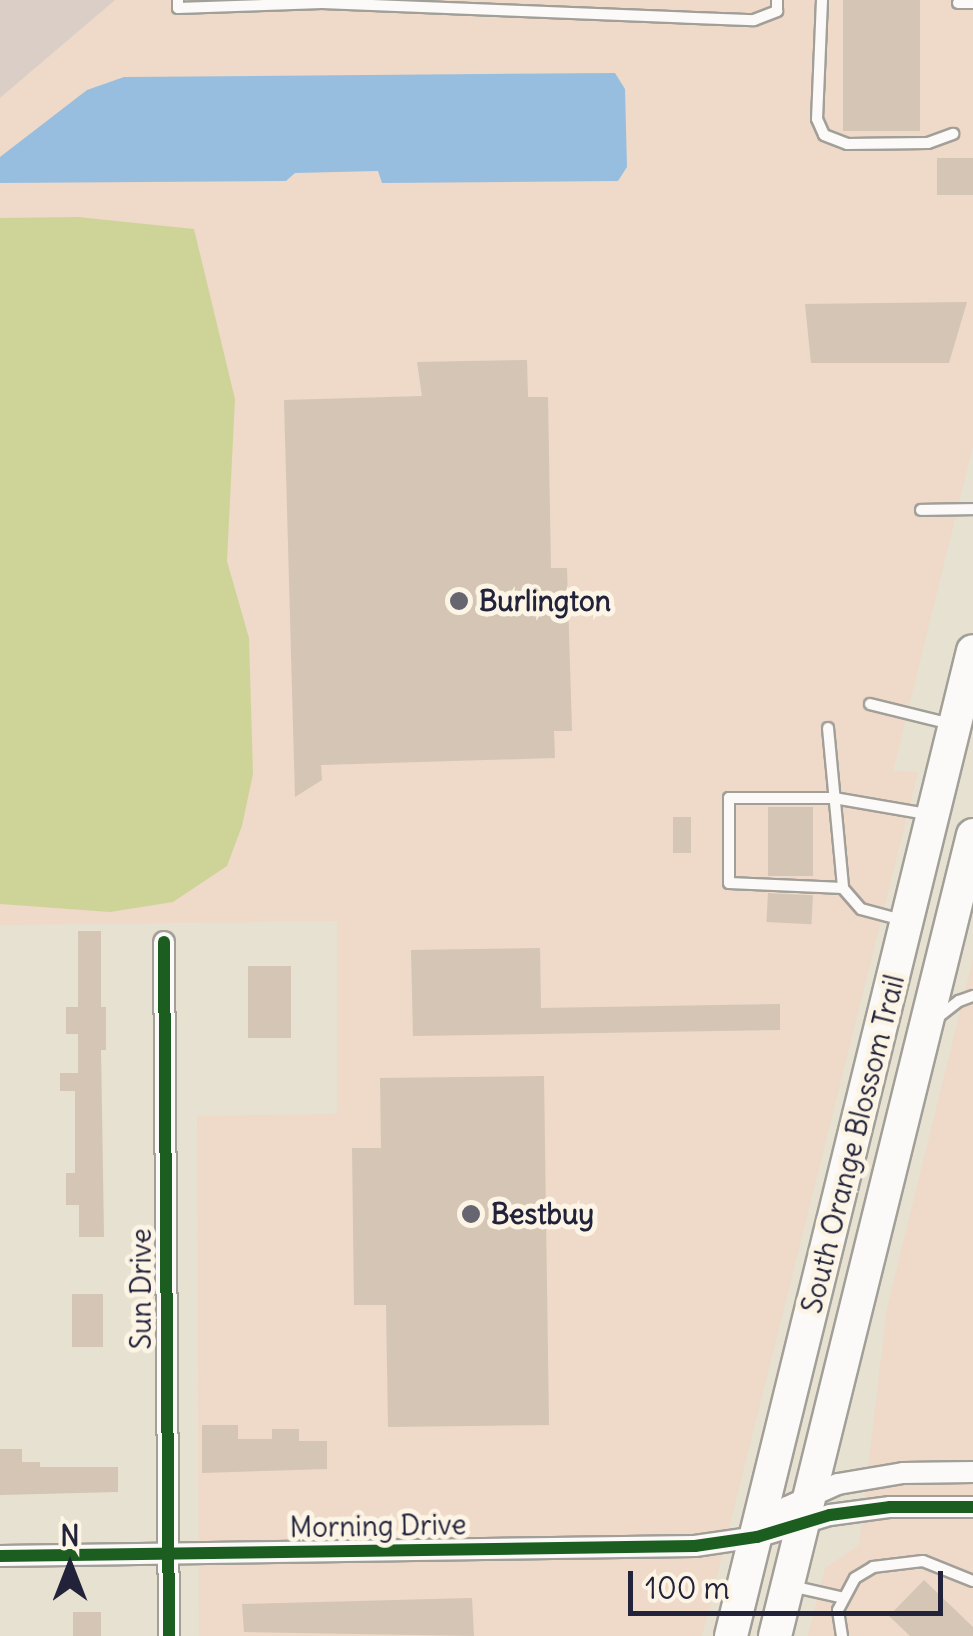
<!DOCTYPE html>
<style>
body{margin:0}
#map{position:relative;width:973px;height:1636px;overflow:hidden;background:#e6e1d0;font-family:Delius,sans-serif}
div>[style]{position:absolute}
.built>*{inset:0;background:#efd9c9}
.industrial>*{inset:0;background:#dacec6}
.green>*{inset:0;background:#ced498}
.water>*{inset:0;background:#98bedf}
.building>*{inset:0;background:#d4c5b5;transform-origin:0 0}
.roads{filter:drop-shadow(2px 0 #a29f98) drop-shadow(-2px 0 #a29f98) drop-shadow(0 2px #a29f98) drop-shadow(0 -2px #a29f98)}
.service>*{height:10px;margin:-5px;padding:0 5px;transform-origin:5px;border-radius:5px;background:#fbfaf8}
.minor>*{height:20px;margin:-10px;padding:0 10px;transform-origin:10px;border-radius:10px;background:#fbfaf8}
.primary>*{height:32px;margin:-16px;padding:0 16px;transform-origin:16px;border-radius:16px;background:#fbfaf8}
.cycleway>*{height:12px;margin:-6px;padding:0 6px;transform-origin:6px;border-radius:6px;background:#1b5e20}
.dots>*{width:28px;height:28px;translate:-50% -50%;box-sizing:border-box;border:5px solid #fcf5e5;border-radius:50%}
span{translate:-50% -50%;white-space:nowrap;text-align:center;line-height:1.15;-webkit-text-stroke:10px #fcf5e5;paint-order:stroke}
.poi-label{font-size:28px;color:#22223b;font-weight:700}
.left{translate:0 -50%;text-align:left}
.street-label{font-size:28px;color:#22223b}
.north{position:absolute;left:20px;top:1516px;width:100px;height:100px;-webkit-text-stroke:8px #fcf5e5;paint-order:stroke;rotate:0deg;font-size:28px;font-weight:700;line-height:40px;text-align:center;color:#22223b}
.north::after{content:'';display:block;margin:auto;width:35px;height:45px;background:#22223b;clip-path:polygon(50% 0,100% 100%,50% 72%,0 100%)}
.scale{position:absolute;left:628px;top:1571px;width:315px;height:45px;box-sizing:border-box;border:5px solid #22223b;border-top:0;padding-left:12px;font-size:30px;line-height:35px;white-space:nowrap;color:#22223b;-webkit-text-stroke:8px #fcf5e5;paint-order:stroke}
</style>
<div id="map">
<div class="built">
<div style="clip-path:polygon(115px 0,973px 0,973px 446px,893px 771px,918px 772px,702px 1636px,199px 1636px,197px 1116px,337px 1114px,337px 921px,0 925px,0 98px)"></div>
<div style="clip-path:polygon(973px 959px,973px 1636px,808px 1636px,825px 1568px,859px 1545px,887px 1308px)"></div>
</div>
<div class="industrial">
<div style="clip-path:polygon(0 0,115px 0,0 98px)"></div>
</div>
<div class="green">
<div style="clip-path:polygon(78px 217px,194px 229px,235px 399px,227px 561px,249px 638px,253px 774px,242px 826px,227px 866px,173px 902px,110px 912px,0 904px,0 218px)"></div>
</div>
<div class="water">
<div style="clip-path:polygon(615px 73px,625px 89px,627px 167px,618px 181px,382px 183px,378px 171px,295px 173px,286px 181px,0 183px,0 157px,87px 90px,124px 77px)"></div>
</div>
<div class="building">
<div style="left:843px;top:0;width:77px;height:131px"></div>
<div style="left:937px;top:158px;width:36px;height:37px"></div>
<div style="clip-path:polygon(967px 302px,949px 363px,811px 363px,805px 304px)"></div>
<div style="clip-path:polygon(527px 360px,528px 397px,548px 397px,551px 568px,567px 568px,572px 731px,554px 731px,555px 758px,321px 765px,322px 780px,295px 797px,284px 400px,422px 396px,417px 362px)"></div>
<div style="left:768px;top:807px;width:45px;height:69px"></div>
<div style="left:673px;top:817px;width:18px;height:36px"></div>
<div style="left:768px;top:893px;width:45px;height:29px;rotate:3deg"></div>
<div style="clip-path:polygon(78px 931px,101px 931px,101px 1007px,106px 1007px,106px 1050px,101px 1050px,104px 1237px,79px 1237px,79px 1205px,66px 1205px,66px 1173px,75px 1173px,75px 1091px,60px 1091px,60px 1073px,78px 1073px,78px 1034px,66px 1034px,66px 1007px,78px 1007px)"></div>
<div style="clip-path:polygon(540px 948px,541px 1008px,780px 1004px,780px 1030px,413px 1036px,411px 950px)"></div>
<div style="left:248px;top:966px;width:43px;height:72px"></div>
<div style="clip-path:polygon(544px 1076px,549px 1425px,388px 1427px,386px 1305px,354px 1305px,352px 1148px,381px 1148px,380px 1078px)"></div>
<div style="left:72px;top:1294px;width:31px;height:53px"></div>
<div style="clip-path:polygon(202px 1425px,238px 1425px,238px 1439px,272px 1439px,272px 1429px,299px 1429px,299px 1441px,327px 1441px,327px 1469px,202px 1473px)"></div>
<div style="clip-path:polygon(0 1449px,22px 1449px,22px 1462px,40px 1462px,40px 1467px,118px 1467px,118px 1492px,0 1495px)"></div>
<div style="clip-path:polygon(924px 1580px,973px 1627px,973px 1636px,910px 1636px,889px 1616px)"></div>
<div style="clip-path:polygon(472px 1598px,474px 1636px,244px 1632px,242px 1604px)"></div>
<div style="left:73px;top:1612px;width:28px;height:24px"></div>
</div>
<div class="roads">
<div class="service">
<div style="left:178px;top:0;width:8px;rotate:90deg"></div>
<div style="left:178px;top:8px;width:144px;rotate:-2deg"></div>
<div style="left:322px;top:3px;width:432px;rotate:2.3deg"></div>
<div style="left:754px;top:20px;width:25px;rotate:-21deg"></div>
<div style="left:777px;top:11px;width:11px;rotate:-90deg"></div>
<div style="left:822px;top:0;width:119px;rotate:92.4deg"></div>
<div style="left:817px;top:119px;width:17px;rotate:66deg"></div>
<div style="left:824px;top:135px;width:25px;rotate:21deg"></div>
<div style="left:847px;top:144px;width:81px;rotate:-0.7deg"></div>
<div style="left:928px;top:143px;width:27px;rotate:-20deg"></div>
<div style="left:958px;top:3px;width:15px"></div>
<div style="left:921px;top:510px;width:52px;rotate:-1.1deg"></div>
<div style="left:870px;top:704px;width:83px;rotate:13.9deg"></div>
<div style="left:828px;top:728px;width:161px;rotate:84.6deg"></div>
<div style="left:902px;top:920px;width:42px;rotate:-165deg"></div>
<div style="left:861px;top:909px;width:28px;rotate:-131deg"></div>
<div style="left:843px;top:888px;width:114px;rotate:-177.5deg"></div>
<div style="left:729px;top:883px;width:85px;rotate:-90deg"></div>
<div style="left:729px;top:798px;width:105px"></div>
<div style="left:834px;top:798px;width:94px;rotate:9.8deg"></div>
<div style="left:937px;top:1018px;width:28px;rotate:-38deg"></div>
<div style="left:959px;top:1001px;width:15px;rotate:-20deg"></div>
<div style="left:791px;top:1586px;width:54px;rotate:12.8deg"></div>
<div style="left:842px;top:1636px;width:26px;rotate:-99deg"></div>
<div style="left:838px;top:1610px;width:36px;rotate:-62deg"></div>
<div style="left:855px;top:1578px;width:21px;rotate:-31deg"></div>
<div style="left:873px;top:1567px;width:50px;rotate:-6.8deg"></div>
<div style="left:923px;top:1561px;width:54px;rotate:21.8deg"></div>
</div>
<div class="minor">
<div style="left:164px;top:942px;width:694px;rotate:89.59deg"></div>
<div style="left:762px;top:1533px;width:36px;rotate:-46deg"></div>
<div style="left:787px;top:1507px;width:56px;rotate:-24.3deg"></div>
<div style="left:838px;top:1484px;width:66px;rotate:-9.6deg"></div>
<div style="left:903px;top:1473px;width:70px;rotate:-0.8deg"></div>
<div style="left:0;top:1556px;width:695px;rotate:-0.82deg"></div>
<div style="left:695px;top:1546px;width:63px;rotate:-8.3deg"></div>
<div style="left:757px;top:1537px;width:76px;rotate:-16.8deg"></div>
<div style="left:830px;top:1515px;width:61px;rotate:-7.6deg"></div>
<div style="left:890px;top:1507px;width:83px"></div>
</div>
<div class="primary">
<div style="left:731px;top:1636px;width:1014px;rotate:-76.2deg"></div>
<div style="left:775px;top:1636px;width:825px;rotate:-76.12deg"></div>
</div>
</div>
<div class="cycleway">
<div style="left:164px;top:942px;width:694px;rotate:89.59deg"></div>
<div style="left:0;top:1556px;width:695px;rotate:-0.82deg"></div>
<div style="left:695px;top:1546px;width:63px;rotate:-8.3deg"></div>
<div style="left:757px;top:1537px;width:76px;rotate:-16.8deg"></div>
<div style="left:830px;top:1515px;width:61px;rotate:-7.6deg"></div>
<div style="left:890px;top:1507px;width:83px"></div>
</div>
<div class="dots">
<div style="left:459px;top:601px;background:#67656f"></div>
<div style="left:471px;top:1214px;background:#67656f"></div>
</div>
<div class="poi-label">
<span class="left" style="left:479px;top:601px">Burlington</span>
<span class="left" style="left:491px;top:1214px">Bestbuy</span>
</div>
<div class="street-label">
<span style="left:853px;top:1144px;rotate:-76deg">South Orange Blossom Trail</span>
<span style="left:141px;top:1289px;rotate:-90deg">Sun Drive</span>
<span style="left:378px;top:1526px;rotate:-1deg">Morning Drive</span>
</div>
<div class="north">N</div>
<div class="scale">100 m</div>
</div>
